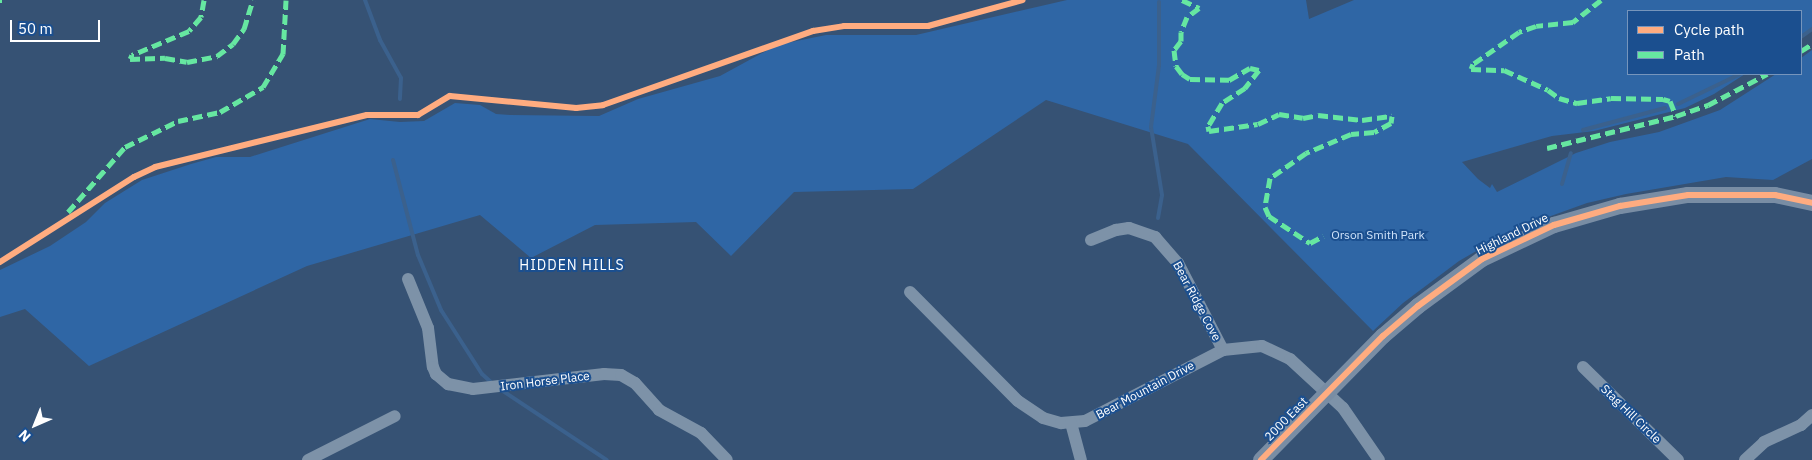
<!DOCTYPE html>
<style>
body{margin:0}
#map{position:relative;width:1812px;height:460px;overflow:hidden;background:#365274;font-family:"IBM Plex Sans",sans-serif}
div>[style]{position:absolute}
.green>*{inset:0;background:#2f66a5}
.stream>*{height:4px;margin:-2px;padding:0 2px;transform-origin:2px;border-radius:2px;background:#3b618d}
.street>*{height:12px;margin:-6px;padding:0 6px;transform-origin:6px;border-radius:6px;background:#7d92a8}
.secondary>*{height:16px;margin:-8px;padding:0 8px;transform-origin:8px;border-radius:8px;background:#798da4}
.quiet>*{height:5px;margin-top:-2.5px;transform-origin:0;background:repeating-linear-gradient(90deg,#66e7a1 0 10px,transparent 0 15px)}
.cycleway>*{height:6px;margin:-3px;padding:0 3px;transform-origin:3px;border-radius:3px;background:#ffac80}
span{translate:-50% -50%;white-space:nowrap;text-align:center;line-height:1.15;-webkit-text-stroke:4px #1b4f8f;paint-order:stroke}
.street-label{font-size:12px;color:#fff}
.park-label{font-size:12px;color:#cfe3fa}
.neighbourhood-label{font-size:14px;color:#fff;letter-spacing:1px}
.legend{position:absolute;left:1627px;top:10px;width:175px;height:65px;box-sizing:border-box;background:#1b4f8f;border:1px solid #7695bc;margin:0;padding:6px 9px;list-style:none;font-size:15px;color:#fff}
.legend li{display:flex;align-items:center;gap:10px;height:25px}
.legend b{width:25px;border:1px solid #7695bc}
.north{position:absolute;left:10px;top:400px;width:50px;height:50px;-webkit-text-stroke:4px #1b4f8f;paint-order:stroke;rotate:224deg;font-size:14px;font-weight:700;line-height:20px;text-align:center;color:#fff}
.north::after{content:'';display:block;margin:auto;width:18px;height:22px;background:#fff;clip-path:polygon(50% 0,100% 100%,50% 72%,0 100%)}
.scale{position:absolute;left:10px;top:20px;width:90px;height:22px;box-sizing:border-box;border:2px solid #fff;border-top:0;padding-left:6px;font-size:15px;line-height:18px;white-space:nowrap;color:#fff;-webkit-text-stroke:4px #1b4f8f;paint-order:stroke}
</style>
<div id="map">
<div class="green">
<div style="clip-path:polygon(1067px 0,1306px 0,1309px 19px,1354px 0,1812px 0,1812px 28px,1801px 36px,1801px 11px,1628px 11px,1628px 74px,1745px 74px,1714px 94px,1685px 108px,1594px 131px,1552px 136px,1462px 162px,1478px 179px,1490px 188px,1492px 184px,1497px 192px,1576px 153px,1610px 142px,1659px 132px,1720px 110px,1776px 74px,1801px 74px,1801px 58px,1812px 50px,1812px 159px,1773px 180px,1726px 177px,1626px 194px,1587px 203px,1537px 221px,1499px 238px,1459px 261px,1403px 303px,1373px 331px,1188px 144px,1046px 100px,913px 189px,794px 192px,731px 256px,696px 222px,595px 225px,531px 258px,480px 215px,307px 266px,89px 366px,25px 309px,0 317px,0 270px,50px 246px,86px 222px,105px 203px,142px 180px,191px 164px,216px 157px,250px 157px,370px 119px,400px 122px,424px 121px,455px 103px,480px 105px,496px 114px,510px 115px,599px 116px,638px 99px,720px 76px,777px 45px,826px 35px,916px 35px)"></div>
</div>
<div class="stream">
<div style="left:365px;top:0;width:43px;rotate:69.4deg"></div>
<div style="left:380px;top:40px;width:43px;rotate:61.1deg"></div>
<div style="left:401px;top:78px;width:21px;rotate:93deg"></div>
<div style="left:1801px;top:37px;width:14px;rotate:-36deg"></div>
<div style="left:1678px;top:104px;width:69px;rotate:-25.8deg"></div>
<div style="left:1583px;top:130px;width:85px;rotate:-15deg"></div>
<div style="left:393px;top:160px;width:98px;rotate:75.3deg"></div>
<div style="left:418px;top:255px;width:60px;rotate:67.3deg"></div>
<div style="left:441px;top:310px;width:76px;rotate:57.4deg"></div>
<div style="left:482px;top:374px;width:13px;rotate:42deg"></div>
<div style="left:1562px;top:184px;width:32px;rotate:-74deg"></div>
<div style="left:1158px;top:218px;width:23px;rotate:-80deg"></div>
<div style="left:1162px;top:195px;width:69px;rotate:-99.2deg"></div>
<div style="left:1151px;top:127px;width:63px;rotate:-82.6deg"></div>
<div style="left:1159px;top:65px;width:63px;rotate:-90deg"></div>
<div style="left:500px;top:389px;width:128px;rotate:33.6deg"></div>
</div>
<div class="street">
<div style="left:1091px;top:240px;width:27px;rotate:-22deg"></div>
<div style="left:1116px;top:230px;width:13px;rotate:-9deg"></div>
<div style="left:1129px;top:228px;width:28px;rotate:19deg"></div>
<div style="left:1155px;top:237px;width:35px;rotate:49deg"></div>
<div style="left:1178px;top:263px;width:98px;rotate:62.7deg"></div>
<div style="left:408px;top:279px;width:53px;rotate:67.8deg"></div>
<div style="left:428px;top:328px;width:39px;rotate:83deg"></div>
<div style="left:433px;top:367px;width:8px;rotate:67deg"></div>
<div style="left:436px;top:374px;width:16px;rotate:40deg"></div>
<div style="left:448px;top:384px;width:25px;rotate:11deg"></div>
<div style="left:473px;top:389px;width:132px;rotate:-6.5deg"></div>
<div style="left:604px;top:374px;width:17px;rotate:3deg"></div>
<div style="left:621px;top:375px;width:16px;rotate:30deg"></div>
<div style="left:635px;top:383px;width:36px;rotate:48deg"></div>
<div style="left:659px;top:410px;width:48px;rotate:28.7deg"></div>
<div style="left:701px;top:433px;width:37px;rotate:46deg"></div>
<div style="left:910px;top:292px;width:153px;rotate:45.3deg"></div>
<div style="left:1018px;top:401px;width:30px;rotate:34deg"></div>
<div style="left:1043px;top:418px;width:19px;rotate:16deg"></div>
<div style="left:1061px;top:423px;width:24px;rotate:-5deg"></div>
<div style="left:1085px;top:421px;width:155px;rotate:-27.2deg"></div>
<div style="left:1223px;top:350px;width:39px;rotate:-6deg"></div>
<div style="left:1262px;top:346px;width:31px;rotate:25deg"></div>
<div style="left:1290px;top:359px;width:72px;rotate:42.8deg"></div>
<div style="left:1343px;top:408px;width:63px;rotate:55.3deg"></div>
<div style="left:1583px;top:367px;width:133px;rotate:44.4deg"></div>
<div style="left:1071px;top:423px;width:38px;rotate:75deg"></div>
<div style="left:308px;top:460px;width:97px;rotate:-26.8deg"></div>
<div style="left:1745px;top:460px;width:26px;rotate:-43deg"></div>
<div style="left:1764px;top:442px;width:41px;rotate:-24.7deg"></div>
<div style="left:1801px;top:425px;width:15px;rotate:-42deg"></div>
</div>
<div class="secondary">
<div style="left:1261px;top:460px;width:174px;rotate:-45.5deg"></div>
<div style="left:1383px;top:336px;width:46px;rotate:-40.6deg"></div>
<div style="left:1418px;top:306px;width:79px;rotate:-36.3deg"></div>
<div style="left:1482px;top:259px;width:80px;rotate:-25.3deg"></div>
<div style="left:1554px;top:225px;width:69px;rotate:-16.1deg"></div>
<div style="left:1620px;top:206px;width:69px;rotate:-9.2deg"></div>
<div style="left:1688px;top:195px;width:87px"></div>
<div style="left:1775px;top:195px;width:38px;rotate:12deg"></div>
</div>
<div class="quiet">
<div style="left:0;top:0;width:2px"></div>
<div style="left:204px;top:0;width:17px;rotate:100deg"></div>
<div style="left:201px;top:17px;width:18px;rotate:131deg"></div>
<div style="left:189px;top:31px;width:62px;rotate:157.2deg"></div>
<div style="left:132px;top:55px;width:4px;rotate:117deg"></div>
<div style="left:130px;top:59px;width:35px;rotate:-2deg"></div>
<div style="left:165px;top:58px;width:22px;rotate:10deg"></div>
<div style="left:187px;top:62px;width:31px;rotate:-11deg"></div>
<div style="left:217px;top:56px;width:20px;rotate:-37deg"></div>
<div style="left:233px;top:44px;width:19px;rotate:-54deg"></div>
<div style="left:244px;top:29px;width:30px;rotate:-73deg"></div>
<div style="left:1182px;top:0;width:19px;rotate:25deg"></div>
<div style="left:1199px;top:8px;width:15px;rotate:143deg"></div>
<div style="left:1187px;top:17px;width:16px;rotate:112deg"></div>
<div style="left:1181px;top:32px;width:9px;rotate:90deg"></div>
<div style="left:1181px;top:41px;width:11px;rotate:128deg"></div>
<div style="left:1174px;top:50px;width:16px;rotate:83deg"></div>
<div style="left:1176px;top:66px;width:10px;rotate:53deg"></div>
<div style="left:1182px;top:74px;width:9px;rotate:32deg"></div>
<div style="left:1190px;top:79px;width:39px;rotate:1deg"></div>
<div style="left:1229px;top:80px;width:24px;rotate:-30deg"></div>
<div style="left:1250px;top:68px;width:9px;rotate:13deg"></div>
<div style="left:1259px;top:70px;width:23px;rotate:128deg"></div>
<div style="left:1245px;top:88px;width:27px;rotate:147deg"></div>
<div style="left:1222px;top:103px;width:27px;rotate:121deg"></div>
<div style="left:1208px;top:126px;width:5px;rotate:79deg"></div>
<div style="left:1209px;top:131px;width:49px;rotate:-8.1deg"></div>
<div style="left:1258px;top:124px;width:23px;rotate:-25deg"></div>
<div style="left:1279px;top:114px;width:24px;rotate:9deg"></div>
<div style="left:1303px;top:118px;width:15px;rotate:-11deg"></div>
<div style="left:1318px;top:115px;width:44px;rotate:6.5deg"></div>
<div style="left:1362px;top:120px;width:30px;rotate:-8deg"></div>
<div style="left:1392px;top:116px;width:7px;rotate:98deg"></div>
<div style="left:1391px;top:123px;width:19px;rotate:152deg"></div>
<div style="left:1374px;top:132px;width:23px;rotate:175deg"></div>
<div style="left:1351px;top:134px;width:49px;rotate:157.1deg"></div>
<div style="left:1306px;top:153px;width:44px;rotate:145.2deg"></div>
<div style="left:1270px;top:178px;width:29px;rotate:100deg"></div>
<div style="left:1265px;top:207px;width:10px;rotate:66deg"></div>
<div style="left:1269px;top:216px;width:49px;rotate:33.4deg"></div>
<div style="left:1310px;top:243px;width:15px;rotate:-28deg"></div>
<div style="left:1601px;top:0;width:36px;rotate:142deg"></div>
<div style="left:1573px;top:22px;width:37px;rotate:174deg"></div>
<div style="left:1536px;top:26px;width:18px;rotate:161deg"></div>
<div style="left:1519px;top:32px;width:56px;rotate:145.2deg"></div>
<div style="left:1473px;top:64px;width:5px;rotate:112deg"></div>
<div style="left:1471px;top:69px;width:33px;rotate:2deg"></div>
<div style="left:1504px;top:70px;width:48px;rotate:24.4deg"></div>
<div style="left:1548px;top:90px;width:14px;rotate:36deg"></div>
<div style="left:1559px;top:98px;width:19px;rotate:16deg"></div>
<div style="left:1577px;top:103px;width:34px;rotate:-8deg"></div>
<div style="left:1611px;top:98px;width:52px;rotate:1.1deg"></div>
<div style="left:1663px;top:99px;width:7px;rotate:16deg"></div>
<div style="left:1670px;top:101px;width:16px;rotate:68deg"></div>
<div style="left:1801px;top:51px;width:13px;rotate:-32deg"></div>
<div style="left:1547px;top:148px;width:133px;rotate:-13.9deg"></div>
<div style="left:1676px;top:116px;width:34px;rotate:-19deg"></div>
<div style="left:1708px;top:105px;width:67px;rotate:-27.7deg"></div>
<div style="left:68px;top:212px;width:86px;rotate:-48.8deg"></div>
<div style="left:125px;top:147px;width:59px;rotate:-26.1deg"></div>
<div style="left:178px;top:121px;width:43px;rotate:-12.1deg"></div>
<div style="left:220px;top:112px;width:50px;rotate:-30.2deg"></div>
<div style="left:263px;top:87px;width:39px;rotate:-59deg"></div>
<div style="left:283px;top:54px;width:54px;rotate:-86.8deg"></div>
</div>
<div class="cycleway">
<div style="left:0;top:262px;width:159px;rotate:-32.4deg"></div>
<div style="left:134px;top:177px;width:23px;rotate:-25deg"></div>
<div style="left:155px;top:167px;width:218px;rotate:-13.8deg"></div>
<div style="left:367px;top:115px;width:51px"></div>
<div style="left:418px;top:115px;width:37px;rotate:-31deg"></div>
<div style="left:450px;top:96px;width:127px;rotate:5.4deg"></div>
<div style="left:576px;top:108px;width:27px;rotate:-6deg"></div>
<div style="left:603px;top:105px;width:223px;rotate:-19.4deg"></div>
<div style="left:813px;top:31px;width:31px;rotate:-9deg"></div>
<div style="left:844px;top:26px;width:84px"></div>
<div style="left:928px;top:26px;width:98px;rotate:-15.3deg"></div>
<div style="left:1261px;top:460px;width:174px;rotate:-45.5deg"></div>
<div style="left:1383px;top:336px;width:46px;rotate:-40.6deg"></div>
<div style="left:1418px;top:306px;width:79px;rotate:-36.3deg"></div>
<div style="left:1482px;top:259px;width:80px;rotate:-25.3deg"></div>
<div style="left:1554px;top:225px;width:69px;rotate:-16.1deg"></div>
<div style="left:1620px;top:206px;width:69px;rotate:-9.2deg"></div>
<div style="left:1688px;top:195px;width:87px"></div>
<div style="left:1775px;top:195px;width:38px;rotate:12deg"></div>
</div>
<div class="street-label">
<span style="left:1512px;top:234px;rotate:-26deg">Highland Drive</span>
<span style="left:1197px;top:301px;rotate:62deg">Bear Ridge Cove</span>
<span style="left:545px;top:381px;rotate:-7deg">Iron Horse Place</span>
<span style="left:1145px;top:390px;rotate:-28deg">Bear Mountain Drive</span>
<span style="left:1631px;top:414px;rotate:44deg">Stag Hill Circle</span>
<span style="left:1286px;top:419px;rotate:-46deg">2000 East</span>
</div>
<div class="park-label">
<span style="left:1378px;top:235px">Orson Smith Park</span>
</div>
<div class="neighbourhood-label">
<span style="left:572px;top:265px">HIDDEN HILLS</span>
</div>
<ul class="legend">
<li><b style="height:6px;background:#ffac80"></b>Cycle path</li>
<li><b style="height:6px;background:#66e7a1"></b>Path</li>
</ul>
<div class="north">N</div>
<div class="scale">50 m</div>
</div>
